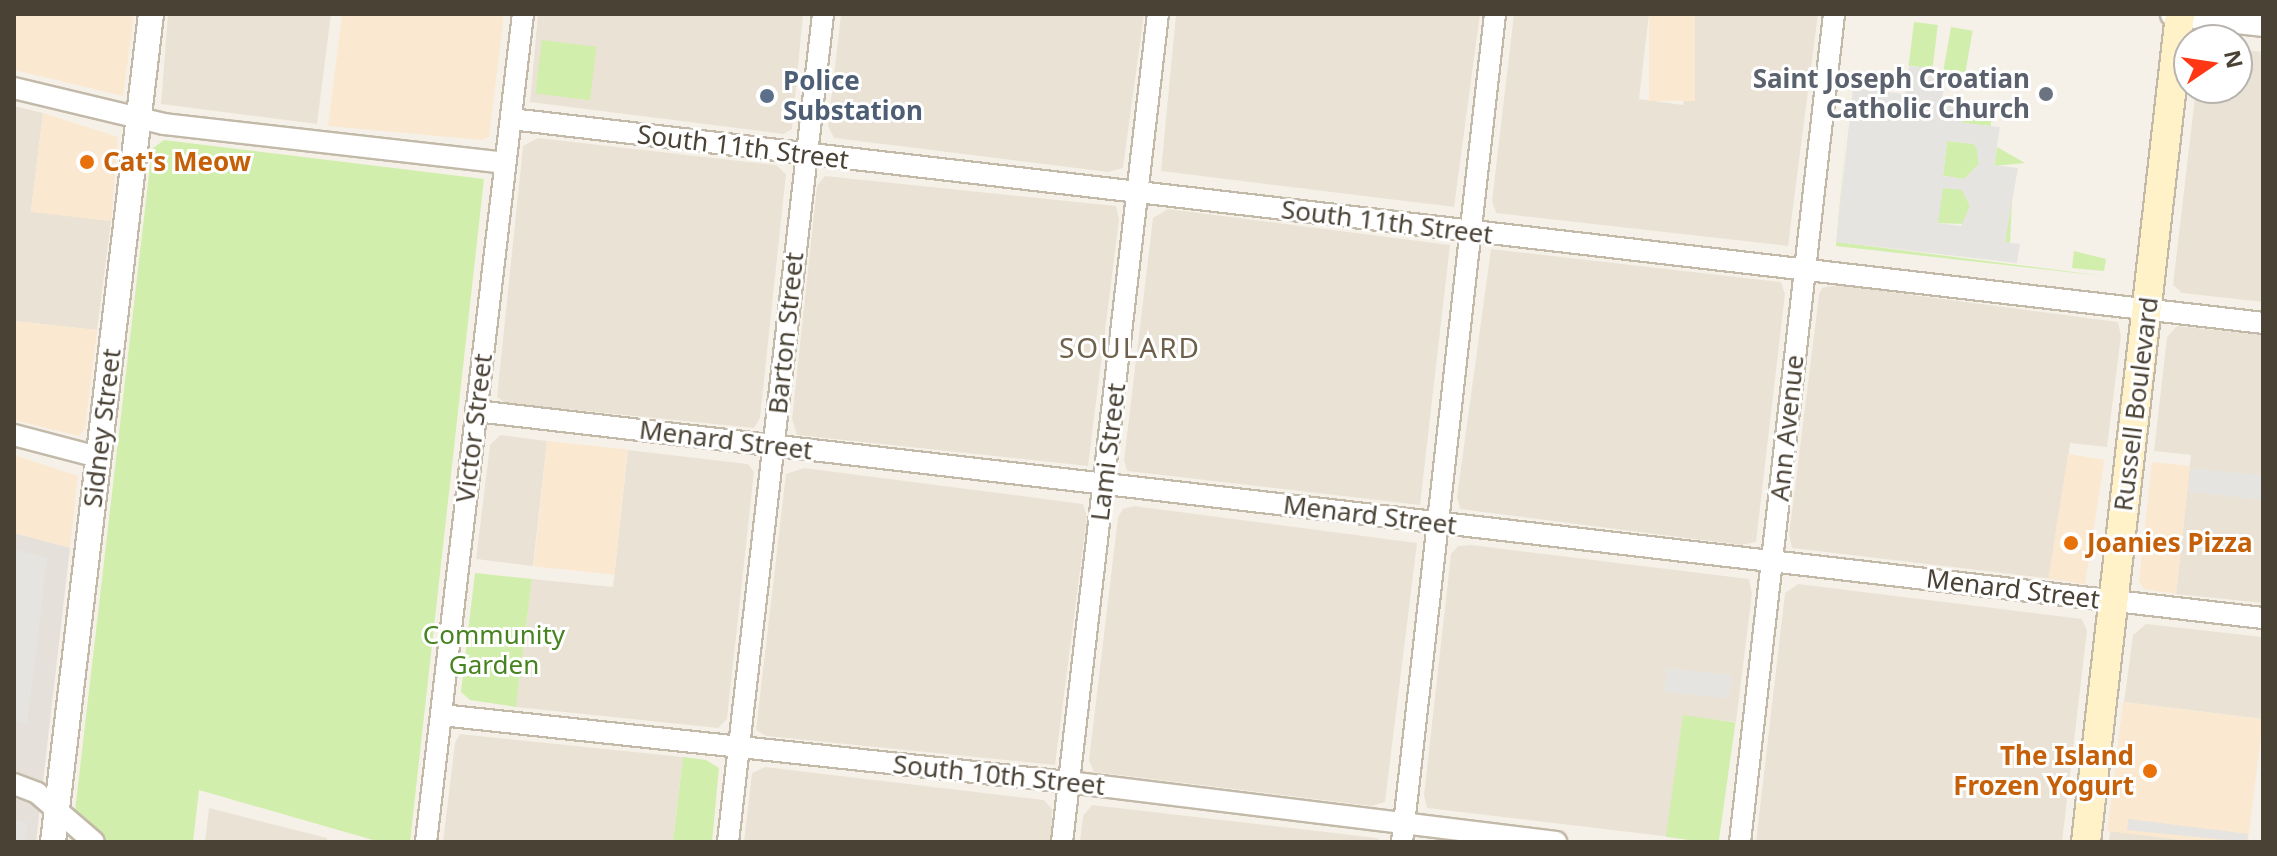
<!DOCTYPE html>
<style>
body{margin:0}
#map{position:relative;width:2277px;height:856px;overflow:hidden;background:#f6f1e8;font-family:"Noto Sans",sans-serif}
div>[style]{position:absolute}
.residential>*{inset:0;background:#eae3d5}
.commercial>*{inset:0;background:#fae8d1;transform-origin:0 0}
.industrial>*{inset:0;background:#e5e0d9}
.green>*{inset:0;background:#d1eeac;transform-origin:0 0}
.parking>*{inset:0;background:#e6e4e0;transform-origin:0 0}
.roads{filter:drop-shadow(2px 0 #c2b9a9) drop-shadow(-2px 0 #c2b9a9) drop-shadow(0 2px #c2b9a9) drop-shadow(0 -2px #c2b9a9)}
.minor>*{height:20px;margin:-10px;padding:0 10px;transform-origin:10px;border-radius:10px;background:#fff}
.tertiary>*{height:24px;margin:-12px;padding:0 12px;transform-origin:12px;border-radius:12px;background:#fff}
.secondary>*{height:28px;margin:-14px;padding:0 14px;transform-origin:14px;border-radius:14px;background:#fff1c8}
.dots>*{width:22px;height:22px;translate:-50% -50%;box-sizing:border-box;border:4px solid #fff;border-radius:50%}
span{translate:-50% -50%;white-space:nowrap;text-align:center;line-height:1.15;-webkit-text-stroke:6px #fff;paint-order:stroke}
.worship-label{font-size:26px;color:#5b616d;font-weight:700}
.right{translate:-100% -50%;text-align:right}
.service-label{font-size:26px;color:#4e5e75;font-weight:700}
.left{translate:0 -50%;text-align:left}
.street-label{font-size:26px;color:#4a4235}
.food-label{font-size:26px;color:#c56008;font-weight:700}
.park-label{font-size:26px;color:#478421}
.neighbourhood-label{font-size:28px;color:#6e604b;letter-spacing:2px}
.frame{position:absolute;inset:0;border:16px solid #4a4235;pointer-events:none}
.north{position:absolute;left:2173px;top:24px;width:80px;height:80px;box-sizing:border-box;background:#fff;border:2px solid #b7b3ae;border-radius:50%;rotate:77deg;font-size:22px;font-weight:700;line-height:32px;text-align:center;color:#4a4235}
.north::after{content:'';display:block;margin:auto;width:28px;height:36px;background:#ff3715;clip-path:polygon(50% 0,100% 100%,50% 72%,0 100%)}
</style>
<div id="map">
<div class="residential">
<div style="clip-path:polygon(168px 14px,331px 14px,317px 124px,161px 104px)"></div>
<div style="clip-path:polygon(538px 14px,803px 15px,792px 129px,783px 134px,530px 102px)"></div>
<div style="clip-path:polygon(841px 14px,1144px 14px,1123px 168px,1108px 172px,834px 138px,828px 126px)"></div>
<div style="clip-path:polygon(1176px 14px,1480px 14px,1454px 207px,1161px 171px)"></div>
<div style="clip-path:polygon(1514px 14px,1649px 14px,1639px 99px,1683px 105px,1695px 14px,1818px 14px,1788px 246px,1496px 213px,1492px 201px)"></div>
<div style="clip-path:polygon(2237px 49px,2263px 52px,2263px 302px,2182px 293px,2173px 285px,2196px 88px,2237px 88px)"></div>
<div style="clip-path:polygon(14px 106px,43px 113px,31px 211px,111px 221px,97px 330px,14px 321px)"></div>
<div style="clip-path:polygon(538px 138px,776px 165px,786px 174px,760px 418px,754px 428px,505px 403px,497px 397px,523px 146px)"></div>
<div style="clip-path:polygon(825px 176px,1116px 206px,1119px 220px,1088px 466px,797px 435px,792px 419px,817px 186px)"></div>
<div style="clip-path:polygon(1168px 209px,1450px 245px,1420px 505px,1127px 471px,1124px 460px,1153px 218px)"></div>
<div style="clip-path:polygon(1491px 249px,1781px 282px,1785px 294px,1756px 542px,1741px 545px,1460px 509px,1457px 497px)"></div>
<div style="clip-path:polygon(1837px 285px,2118px 322px,2121px 336px,2107px 447px,2070px 443px,2054px 579px,1792px 548px,1789px 535px,1819px 295px,1822px 288px)"></div>
<div style="clip-path:polygon(2177px 326px,2263px 335px,2263px 603px,2176px 594px,2191px 455px,2154px 451px,2167px 337px)"></div>
<div style="clip-path:polygon(500px 435px,547px 441px,533px 566px,476px 559px,490px 445px)"></div>
<div style="clip-path:polygon(628px 450px,748px 464px,754px 472px,727px 719px,718px 728px,516px 707px,532px 579px,613px 587px)"></div>
<div style="clip-path:polygon(804px 468px,1083px 504px,1087px 516px,1055px 765px,766px 736px,756px 730px,786px 474px)"></div>
<div style="clip-path:polygon(1134px 506px,1417px 543px,1385px 802px,1372px 806px,1094px 772px,1089px 760px,1118px 517px,1123px 509px)"></div>
<div style="clip-path:polygon(1472px 545px,1749px 579px,1752px 594px,1736px 722px,1683px 716px,1671px 837px,1427px 808px,1424px 795px,1451px 554px,1458px 546px)"></div>
<div style="clip-path:polygon(1798px 584px,2082px 619px,2087px 631px,2062px 842px,1756px 842px,1785px 593px)"></div>
<div style="clip-path:polygon(2146px 624px,2263px 637px,2263px 719px,2124px 702px,2133px 635px)"></div>
<div style="clip-path:polygon(460px 734px,683px 757px,673px 842px,443px 842px,455px 743px)"></div>
<div style="clip-path:polygon(765px 767px,1044px 800px,1052px 809px,1051px 842px,744px 842px,752px 773px)"></div>
<div style="clip-path:polygon(1092px 805px,1377px 838px,1382px 842px,1080px 842px,1083px 816px)"></div>
<div style="clip-path:polygon(209px 808px,327px 838px,327px 842px,205px 842px)"></div>
<div style="clip-path:polygon(2110px 831px,2207px 842px,2109px 842px)"></div>
</div>
<div class="commercial">
<div style="clip-path:polygon(14px 14px,134px 14px,123px 96px,14px 70px)"></div>
<div style="clip-path:polygon(342px 14px,504px 14px,489px 137px,482px 140px,328px 126px)"></div>
<div style="left:1649px;top:14px;width:46px;height:87px"></div>
<div style="clip-path:polygon(43px 113px,118px 137px,111px 221px,31px 212px)"></div>
<div style="clip-path:polygon(14px 321px,97px 330px,85px 429px,79px 436px,14px 420px)"></div>
<div style="left:547px;top:441px;width:81px;height:126px;rotate:6deg"></div>
<div style="left:2068px;top:454px;width:37px;height:126px;rotate:9deg"></div>
<div style="clip-path:polygon(14px 455px,78px 476px,70px 548px,14px 533px)"></div>
<div style="clip-path:polygon(2152px 462px,2190px 466px,2176px 594px,2144px 589px,2139px 581px)"></div>
<div style="left:2123px;top:702px;width:141px;height:130px;rotate:7deg"></div>
</div>
<div class="industrial">
<div style="clip-path:polygon(14px 533px,70px 548px,36px 842px,14px 842px)"></div>
</div>
<div class="green">
<div style="left:1914px;top:22px;width:24px;height:44px;rotate:7deg"></div>
<div style="left:1951px;top:27px;width:22px;height:43px;rotate:10deg"></div>
<div style="left:542px;top:40px;width:55px;height:54px;rotate:7deg"></div>
<div style="clip-path:polygon(1850px 88px,1837px 242px,2112px 277px,1836px 246px)"></div>
<div style="left:1964px;top:103px;width:29px;height:20px;rotate:6deg"></div>
<div style="clip-path:polygon(164px 140px,484px 179px,410px 842px,380px 842px,199px 790px,193px 842px,106px 842px,75px 811px,152px 149px)"></div>
<div style="clip-path:polygon(1947px 141px,1974px 144px,1977px 149px,1979px 164px,1964px 179px,1943px 176px)"></div>
<div style="clip-path:polygon(1997px 147px,2025px 163px,1994px 166px)"></div>
<div style="clip-path:polygon(2013px 181px,2010px 243px,2005px 243px)"></div>
<div style="clip-path:polygon(1942px 188px,1962px 189px,1970px 206px,1964px 224px,1937px 223px)"></div>
<div style="clip-path:polygon(2074px 251px,2106px 259px,2104px 271px,2072px 268px)"></div>
<div style="clip-path:polygon(475px 573px,532px 579px,516px 707px,470px 700px,461px 692px)"></div>
<div style="left:1683px;top:715px;width:53px;height:123px;rotate:8deg"></div>
<div style="clip-path:polygon(683px 757px,706px 760px,719px 768px,712px 842px,673px 842px)"></div>
</div>
<div class="parking">
<div style="clip-path:polygon(evenodd,1909px 66px,1932px 68px,1932px 78px,1945px 80px,1942px 100px,1964px 103px,1962px 123px,2000px 127px,1994px 165px,2018px 168px,2005px 242px,2020px 244px,2017px 263px,1836px 242px,1853px 88px,1905px 94px,1909px 66px,1947px 141px,1974px 144px,1977px 149px,1979px 164px,1964px 179px,1943px 176px,1947px 141px,1909px 66px,1943px 188px,1962px 190px,1970px 206px,1961px 226px,1938px 223px,1943px 188px)"></div>
<div style="left:2191px;top:468px;width:72px;height:24px;rotate:6deg"></div>
<div style="clip-path:polygon(14px 549px,47px 558px,27px 724px,14px 720px)"></div>
<div style="left:1667px;top:668px;width:65px;height:24px;rotate:6deg"></div>
<div style="clip-path:polygon(14px 819px,27px 823px,24px 842px,14px 842px)"></div>
<div style="clip-path:polygon(2128px 819px,2248px 834px,2247px 842px,2127px 830px)"></div>
</div>
<div class="roads">
<div class="minor">
<div style="left:14px;top:88px;width:154px;rotate:13.5deg"></div>
<div style="left:164px;top:124px;width:343px;rotate:6.5deg"></div>
<div style="left:511px;top:119px;width:1764px;rotate:6.64deg"></div>
<div style="left:476px;top:411px;width:1799px;rotate:6.61deg"></div>
<div style="left:14px;top:435px;width:87px;rotate:14.7deg"></div>
<div style="left:441px;top:715px;width:631px;rotate:6.1deg"></div>
<div style="left:1068px;top:782px;width:492px;rotate:7deg"></div>
<div style="left:14px;top:784px;width:25px;rotate:21deg"></div>
<div style="left:37px;top:793px;width:75px;rotate:40.7deg"></div>
<div style="left:426px;top:842px;width:834px;rotate:-83.32deg"></div>
<div style="left:728px;top:842px;width:833px;rotate:-83.45deg"></div>
<div style="left:1062px;top:842px;width:834px;rotate:-83.39deg"></div>
<div style="left:1402px;top:842px;width:833px;rotate:-83.59deg"></div>
<div style="left:1740px;top:842px;width:833px;rotate:-83.52deg"></div>
</div>
<div class="tertiary">
<div style="left:2173px;top:14px;width:91px;rotate:6.3deg"></div>
<div style="left:53px;top:842px;width:834px;rotate:-83.25deg"></div>
</div>
<div class="secondary">
<div style="left:2086px;top:842px;width:833px;rotate:-83.52deg"></div>
</div>
</div>
<div class="dots">
<div style="left:2046px;top:94px;background:#6b7280"></div>
<div style="left:767px;top:96px;background:#5c6f8a"></div>
<div style="left:87px;top:162px;background:#e8710a"></div>
<div style="left:2071px;top:543px;background:#e8710a"></div>
<div style="left:2150px;top:771px;background:#e8710a"></div>
</div>
<div class="worship-label">
<span class="right" style="left:2030px;top:94px">Saint Joseph Croatian<br>Catholic Church</span>
</div>
<div class="service-label">
<span class="left" style="left:783px;top:96px">Police<br>Substation</span>
</div>
<div class="street-label">
<span style="left:743px;top:147px;rotate:7deg">South 11th Street</span>
<span style="left:1387px;top:222px;rotate:7deg">South 11th Street</span>
<span style="left:786px;top:333px;rotate:-84deg">Barton Street</span>
<span style="left:2136px;top:404px;rotate:-83deg">Russell Boulevard</span>
<span style="left:102px;top:428px;rotate:-83deg">Sidney Street</span>
<span style="left:474px;top:428px;rotate:-83deg">Victor Street</span>
<span style="left:1787px;top:428px;rotate:-84deg">Ann Avenue</span>
<span style="left:726px;top:440px;rotate:7deg">Menard Street</span>
<span style="left:1108px;top:452px;rotate:-83deg">Lami Street</span>
<span style="left:1370px;top:515px;rotate:7deg">Menard Street</span>
<span style="left:2013px;top:589px;rotate:7deg">Menard Street</span>
<span style="left:999px;top:775px;rotate:6deg">South 10th Street</span>
</div>
<div class="food-label">
<span class="left" style="left:103px;top:162px">Cat's Meow</span>
<span class="left" style="left:2087px;top:543px">Joanies Pizza</span>
<span class="right" style="left:2134px;top:771px">The Island<br>Frozen Yogurt</span>
</div>
<div class="park-label">
<span style="left:494px;top:650px">Community<br>Garden</span>
</div>
<div class="neighbourhood-label">
<span style="left:1130px;top:347px">SOULARD</span>
</div>
<div class="frame"></div>
<div class="north">N</div>
</div>
